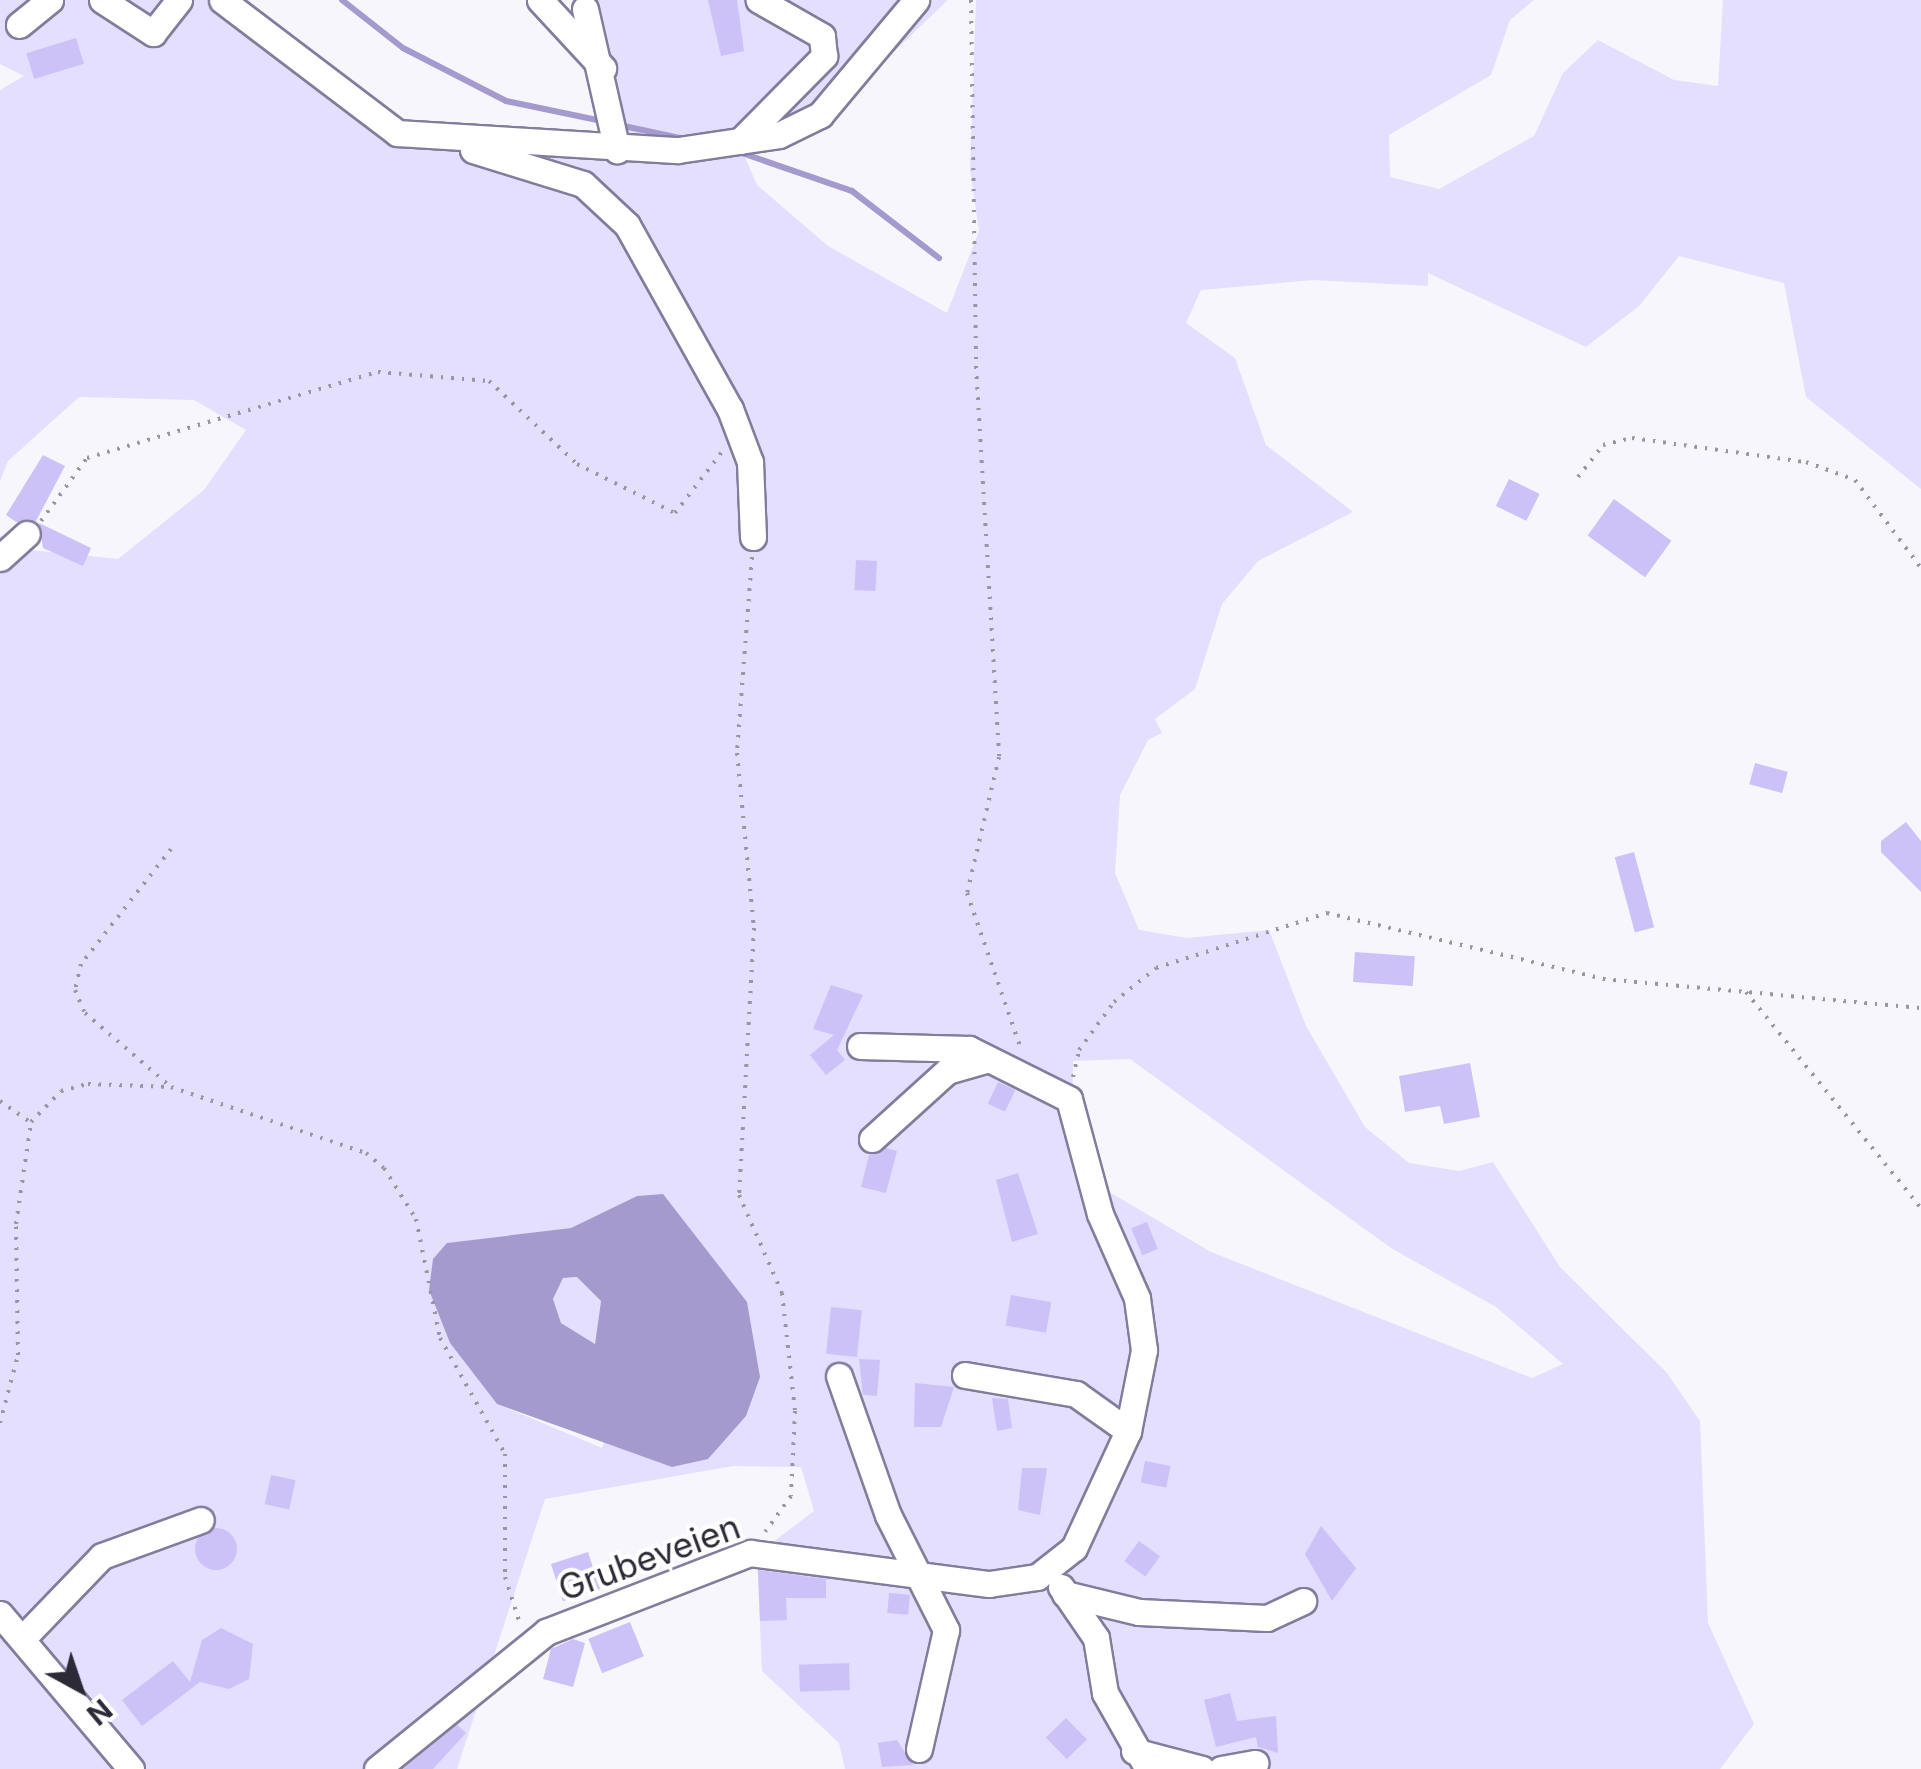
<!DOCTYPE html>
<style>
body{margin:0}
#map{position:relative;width:1921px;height:1769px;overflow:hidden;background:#f7f6fd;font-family:Inter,sans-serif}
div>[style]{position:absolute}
.green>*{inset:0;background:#e4deff}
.water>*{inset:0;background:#a59ace}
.stream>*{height:6px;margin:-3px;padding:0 3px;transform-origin:3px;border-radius:3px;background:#a59ace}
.building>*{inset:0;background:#cdc2f7;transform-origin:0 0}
.round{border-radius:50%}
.path>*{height:4px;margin-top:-2px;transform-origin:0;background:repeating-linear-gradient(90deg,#9897a1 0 2.5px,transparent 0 10.5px)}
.roads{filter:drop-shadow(2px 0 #837c9b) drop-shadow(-2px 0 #837c9b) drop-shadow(0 2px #837c9b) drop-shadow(0 -2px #837c9b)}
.minor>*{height:25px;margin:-12.5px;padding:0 12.5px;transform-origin:12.5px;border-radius:12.5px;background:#fff}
span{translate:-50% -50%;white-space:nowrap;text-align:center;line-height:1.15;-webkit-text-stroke:8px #fff;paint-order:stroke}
.street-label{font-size:35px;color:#2c2a37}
.north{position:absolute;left:30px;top:1639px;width:100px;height:100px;-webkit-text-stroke:8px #fff;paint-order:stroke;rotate:140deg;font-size:28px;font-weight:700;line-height:40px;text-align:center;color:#2c2a37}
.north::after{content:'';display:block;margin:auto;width:35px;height:45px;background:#2c2a37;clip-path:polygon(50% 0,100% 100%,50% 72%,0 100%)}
</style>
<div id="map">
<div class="green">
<div style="clip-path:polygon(evenodd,0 0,207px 0,288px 64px,390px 125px,610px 146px,580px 0,948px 0,836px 107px,782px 118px,740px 146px,757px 185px,828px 246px,947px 313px,979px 231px,970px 169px,976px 0,1534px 0,1510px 20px,1491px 75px,1389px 135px,1390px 177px,1439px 189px,1534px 136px,1563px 73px,1598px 40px,1674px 80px,1718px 86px,1723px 0,1921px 0,1921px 489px,1806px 397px,1784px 283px,1679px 256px,1639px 306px,1586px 347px,1428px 273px,1428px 286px,1313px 280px,1201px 290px,1186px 323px,1235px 358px,1266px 445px,1353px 512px,1258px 561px,1222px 604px,1195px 689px,1155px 719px,1162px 733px,1148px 740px,1120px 795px,1115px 873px,1139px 930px,1187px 938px,1269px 930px,1306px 1026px,1365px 1127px,1409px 1163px,1459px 1171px,1493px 1162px,1560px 1267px,1667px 1373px,1700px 1421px,1708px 1623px,1754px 1724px,1720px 1769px,845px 1769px,839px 1743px,762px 1671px,757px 1554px,814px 1511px,801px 1467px,733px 1466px,545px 1499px,457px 1769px,0 1769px,0 536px,20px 549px,118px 559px,204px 490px,246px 430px,194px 400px,79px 397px,8px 461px,0 481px,0 90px,24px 76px,0 64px,0 0,1130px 1059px,1391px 1248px,1496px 1307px,1563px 1364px,1532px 1378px,1211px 1252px,1111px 1193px,1072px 1148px,1073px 1061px,1130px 1059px,0 0,663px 1194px,682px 1221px,602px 1448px,497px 1404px,450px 1343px,429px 1290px,448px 1243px,571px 1228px,637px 1196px,663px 1194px)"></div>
<div style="clip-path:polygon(578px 1277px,601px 1300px,595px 1344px,561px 1323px,553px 1299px,563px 1278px)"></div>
</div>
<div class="water">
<div style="clip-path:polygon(evenodd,663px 1194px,747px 1302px,760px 1377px,746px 1416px,708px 1459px,672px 1467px,497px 1404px,450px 1343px,429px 1290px,433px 1259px,447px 1243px,571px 1228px,637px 1196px,663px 1194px,577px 1277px,601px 1301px,595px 1344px,561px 1323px,553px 1299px,563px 1278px,577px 1277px)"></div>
</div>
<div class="stream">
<div style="left:342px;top:0;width:78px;rotate:38.2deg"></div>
<div style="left:403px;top:48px;width:116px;rotate:27.2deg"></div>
<div style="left:506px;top:101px;width:98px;rotate:11.8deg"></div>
<div style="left:619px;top:125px;width:62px;rotate:12deg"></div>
<div style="left:736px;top:151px;width:123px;rotate:19deg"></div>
<div style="left:852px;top:191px;width:110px;rotate:37.6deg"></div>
</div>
<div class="building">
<div style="clip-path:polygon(708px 0,737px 0,744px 51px,721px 56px)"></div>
<div style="left:76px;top:38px;width:27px;height:52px;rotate:73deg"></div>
<div style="clip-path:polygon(43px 455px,65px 466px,36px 521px,16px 522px,6px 515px)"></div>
<div style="left:1509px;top:479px;width:34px;height:30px;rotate:26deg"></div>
<div style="left:1614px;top:499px;width:71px;height:45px;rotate:36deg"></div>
<div style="clip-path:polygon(39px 523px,91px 548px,83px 566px,43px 548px)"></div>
<div style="left:856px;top:560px;width:21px;height:30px;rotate:3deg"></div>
<div style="left:1755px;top:763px;width:34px;height:22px;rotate:15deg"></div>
<div style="clip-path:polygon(1906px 822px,1921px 841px,1921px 892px,1881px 852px,1881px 841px)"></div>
<div style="left:1634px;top:852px;width:78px;height:20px;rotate:75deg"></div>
<div style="left:1355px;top:952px;width:60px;height:30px;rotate:4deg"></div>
<div style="clip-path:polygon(831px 985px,863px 995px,837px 1050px,845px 1060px,826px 1075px,810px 1055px,834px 1035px,813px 1029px)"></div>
<div style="clip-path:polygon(1470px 1063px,1480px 1117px,1444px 1124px,1440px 1106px,1405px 1112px,1399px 1076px)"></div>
<div style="left:998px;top:1082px;width:19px;height:24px;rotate:25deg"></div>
<div style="clip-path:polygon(886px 1148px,897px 1151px,886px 1193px,861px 1187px,869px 1155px)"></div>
<div style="clip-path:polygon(1018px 1173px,1038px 1234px,1012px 1242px,996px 1180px)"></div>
<div style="left:1147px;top:1222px;width:29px;height:17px;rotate:68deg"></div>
<div style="left:1011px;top:1295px;width:41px;height:31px;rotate:10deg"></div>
<div style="left:831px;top:1307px;width:31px;height:47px;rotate:6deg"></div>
<div style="clip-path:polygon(859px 1359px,880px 1360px,877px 1396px,863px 1395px)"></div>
<div style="clip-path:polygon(915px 1383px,954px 1387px,941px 1427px,914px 1427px)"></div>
<div style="clip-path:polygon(992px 1398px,1008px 1399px,1012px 1428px,997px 1431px)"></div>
<div style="left:1145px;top:1461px;width:26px;height:22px;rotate:11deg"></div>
<div style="clip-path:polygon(1022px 1468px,1047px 1468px,1040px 1515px,1018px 1510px)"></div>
<div style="left:271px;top:1475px;width:25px;height:30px;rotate:12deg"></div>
<div style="clip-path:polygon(1321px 1526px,1356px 1568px,1332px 1601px,1305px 1554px)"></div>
<div class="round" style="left:195px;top:1528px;width:42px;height:42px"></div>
<div style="left:1139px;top:1541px;width:26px;height:25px;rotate:36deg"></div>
<div style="left:588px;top:1552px;width:39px;height:39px;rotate:72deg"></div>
<div style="clip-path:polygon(758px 1570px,826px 1579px,826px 1598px,786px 1598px,787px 1620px,760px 1621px)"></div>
<div style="left:889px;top:1593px;width:21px;height:20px;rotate:5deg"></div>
<div style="left:630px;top:1622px;width:37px;height:45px;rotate:68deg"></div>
<div style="clip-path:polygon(221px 1628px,253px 1644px,249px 1679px,229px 1689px,200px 1682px,142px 1726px,122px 1700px,173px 1661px,190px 1682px,202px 1640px)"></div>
<div style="clip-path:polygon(573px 1639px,585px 1643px,573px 1687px,543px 1679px,551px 1649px)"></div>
<div style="left:849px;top:1663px;width:27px;height:50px;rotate:88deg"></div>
<div style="clip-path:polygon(1230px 1693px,1237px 1721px,1276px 1716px,1278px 1753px,1258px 1747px,1256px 1737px,1216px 1747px,1204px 1700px)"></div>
<div style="left:1066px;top:1718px;width:30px;height:28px;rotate:46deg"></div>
<div style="clip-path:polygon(457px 1725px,466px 1733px,433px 1769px,403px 1769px)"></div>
<div style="clip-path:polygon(897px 1740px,913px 1765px,882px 1767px,878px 1743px)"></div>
</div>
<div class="path">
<div style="left:971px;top:0;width:366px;rotate:89.2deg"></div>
<div style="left:976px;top:366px;width:392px;rotate:86.6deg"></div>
<div style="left:999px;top:757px;width:140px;rotate:103.2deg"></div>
<div style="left:967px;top:893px;width:165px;rotate:70.9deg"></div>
<div style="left:1578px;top:477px;width:41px;rotate:-52deg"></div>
<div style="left:1603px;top:445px;width:30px;rotate:-14deg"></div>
<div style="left:1632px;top:438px;width:176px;rotate:7.9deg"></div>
<div style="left:1806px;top:462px;width:52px;rotate:20.2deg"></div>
<div style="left:1855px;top:480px;width:110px;rotate:53.1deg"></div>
<div style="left:41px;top:521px;width:78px;rotate:-53.9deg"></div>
<div style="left:87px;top:458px;width:303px;rotate:-16.5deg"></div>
<div style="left:378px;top:372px;width:111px;rotate:4.6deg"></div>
<div style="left:489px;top:381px;width:121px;rotate:43.3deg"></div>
<div style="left:577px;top:464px;width:110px;rotate:26.6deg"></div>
<div style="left:675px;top:513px;width:76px;rotate:-52.5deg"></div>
<div style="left:752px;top:557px;width:197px;rotate:94.4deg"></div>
<div style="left:737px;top:753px;width:176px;rotate:84.5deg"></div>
<div style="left:754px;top:928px;width:267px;rotate:93.2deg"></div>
<div style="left:739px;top:1195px;width:107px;rotate:66.3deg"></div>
<div style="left:782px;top:1293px;width:119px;rotate:83.7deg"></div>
<div style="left:795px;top:1411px;width:85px;rotate:92.7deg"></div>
<div style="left:791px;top:1496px;width:44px;rotate:125.8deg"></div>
<div style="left:171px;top:849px;width:146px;rotate:128deg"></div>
<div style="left:81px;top:964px;width:27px;rotate:103deg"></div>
<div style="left:75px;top:990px;width:25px;rotate:67deg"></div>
<div style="left:85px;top:1013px;width:113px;rotate:40.7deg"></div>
<div style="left:171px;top:1087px;width:206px;rotate:18.7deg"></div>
<div style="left:366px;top:1153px;width:23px;rotate:40deg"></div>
<div style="left:384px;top:1168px;width:60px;rotate:57.9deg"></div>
<div style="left:416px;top:1219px;width:121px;rotate:78.6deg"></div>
<div style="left:440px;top:1338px;width:133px;rotate:60.7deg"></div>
<div style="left:505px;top:1454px;width:123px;rotate:90deg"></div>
<div style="left:505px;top:1577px;width:49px;rotate:72.3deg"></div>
<div style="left:1746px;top:992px;width:278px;rotate:51deg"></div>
<div style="left:1073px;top:1077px;width:28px;rotate:-77deg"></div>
<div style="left:1079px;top:1050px;width:59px;rotate:-53.9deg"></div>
<div style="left:1114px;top:1002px;width:54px;rotate:-39deg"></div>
<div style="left:1156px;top:968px;width:180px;rotate:-17.8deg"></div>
<div style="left:1327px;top:913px;width:284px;rotate:13.4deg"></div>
<div style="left:1603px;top:979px;width:319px;rotate:5.2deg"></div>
<div style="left:0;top:1101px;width:35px;rotate:35deg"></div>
<div style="left:0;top:1423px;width:70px;rotate:-75.2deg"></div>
<div style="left:18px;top:1355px;width:131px;rotate:-90.9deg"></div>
<div style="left:16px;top:1224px;width:103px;rotate:-81.6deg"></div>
<div style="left:31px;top:1122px;width:43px;rotate:-45.9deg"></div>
<div style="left:61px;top:1091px;width:28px;rotate:-15deg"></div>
<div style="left:88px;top:1084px;width:83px;rotate:2.1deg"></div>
</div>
<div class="roads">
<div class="minor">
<div style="left:102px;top:0;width:61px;rotate:32.9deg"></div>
<div style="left:153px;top:33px;width:42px;rotate:-51.8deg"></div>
<div style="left:222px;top:0;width:220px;rotate:37.2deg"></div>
<div style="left:397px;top:133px;width:282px;rotate:3.5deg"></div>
<div style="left:678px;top:150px;width:102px;rotate:-8.4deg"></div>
<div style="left:779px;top:135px;width:46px;rotate:-26deg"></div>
<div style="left:820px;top:115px;width:150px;rotate:-50.1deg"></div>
<div style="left:540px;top:0;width:93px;rotate:47.2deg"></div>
<div style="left:585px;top:9px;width:145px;rotate:77.2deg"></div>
<div style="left:19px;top:25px;width:40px;rotate:-39deg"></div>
<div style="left:740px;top:141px;width:120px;rotate:-45.3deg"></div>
<div style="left:824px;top:56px;width:20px;rotate:-96deg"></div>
<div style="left:822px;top:36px;width:73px;rotate:-150.3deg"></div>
<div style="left:473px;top:150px;width:115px;rotate:17.2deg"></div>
<div style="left:583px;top:184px;width:60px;rotate:43deg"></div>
<div style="left:627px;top:225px;width:211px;rotate:60.8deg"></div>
<div style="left:730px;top:409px;width:57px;rotate:69.3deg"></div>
<div style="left:750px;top:462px;width:75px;rotate:87.7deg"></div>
<div style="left:0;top:558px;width:36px;rotate:-42deg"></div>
<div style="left:872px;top:1139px;width:101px;rotate:-42.2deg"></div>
<div style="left:947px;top:1071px;width:40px;rotate:-16deg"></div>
<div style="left:965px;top:1375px;width:113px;rotate:9.7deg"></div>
<div style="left:1076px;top:1394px;width:64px;rotate:35.4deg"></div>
<div style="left:839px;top:1376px;width:147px;rotate:70.6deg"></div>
<div style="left:888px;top:1515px;width:129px;rotate:63.2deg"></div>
<div style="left:946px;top:1630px;width:122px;rotate:102.8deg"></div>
<div style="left:1061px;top:1587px;width:62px;rotate:55.5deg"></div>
<div style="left:1096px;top:1638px;width:56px;rotate:80.7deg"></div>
<div style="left:1105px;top:1693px;width:87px;rotate:60.5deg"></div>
<div style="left:1065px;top:1594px;width:76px;rotate:13.7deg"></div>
<div style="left:1139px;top:1612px;width:128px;rotate:2.7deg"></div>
<div style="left:1267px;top:1618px;width:40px;rotate:-25deg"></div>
<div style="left:0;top:1614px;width:203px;rotate:49.8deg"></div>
<div style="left:22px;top:1639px;width:115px;rotate:-46.1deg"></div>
<div style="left:102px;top:1556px;width:105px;rotate:-20deg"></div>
<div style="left:1134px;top:1751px;width:70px;rotate:14.8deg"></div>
<div style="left:377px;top:1769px;width:218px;rotate:-39deg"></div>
<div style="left:546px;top:1632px;width:219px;rotate:-21.2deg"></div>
<div style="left:750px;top:1553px;width:241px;rotate:7.4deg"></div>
<div style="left:989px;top:1584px;width:49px;rotate:-8.3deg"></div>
<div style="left:1037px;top:1577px;width:47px;rotate:-38.1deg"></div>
<div style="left:1074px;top:1548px;width:129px;rotate:-65.2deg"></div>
<div style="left:1128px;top:1431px;width:83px;rotate:-78.8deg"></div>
<div style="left:1144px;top:1350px;width:52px;rotate:-97.7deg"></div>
<div style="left:1137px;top:1298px;width:92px;rotate:-113.8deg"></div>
<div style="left:1100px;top:1214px;width:119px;rotate:-105.1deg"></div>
<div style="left:1069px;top:1099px;width:112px;rotate:-153.4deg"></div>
<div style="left:969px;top:1049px;width:109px;rotate:-178.4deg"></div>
<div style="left:1221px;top:1769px;width:35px;rotate:-10deg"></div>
</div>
</div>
<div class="street-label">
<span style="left:649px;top:1557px;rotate:-20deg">Grubeveien</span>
</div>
<div class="north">N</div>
</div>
